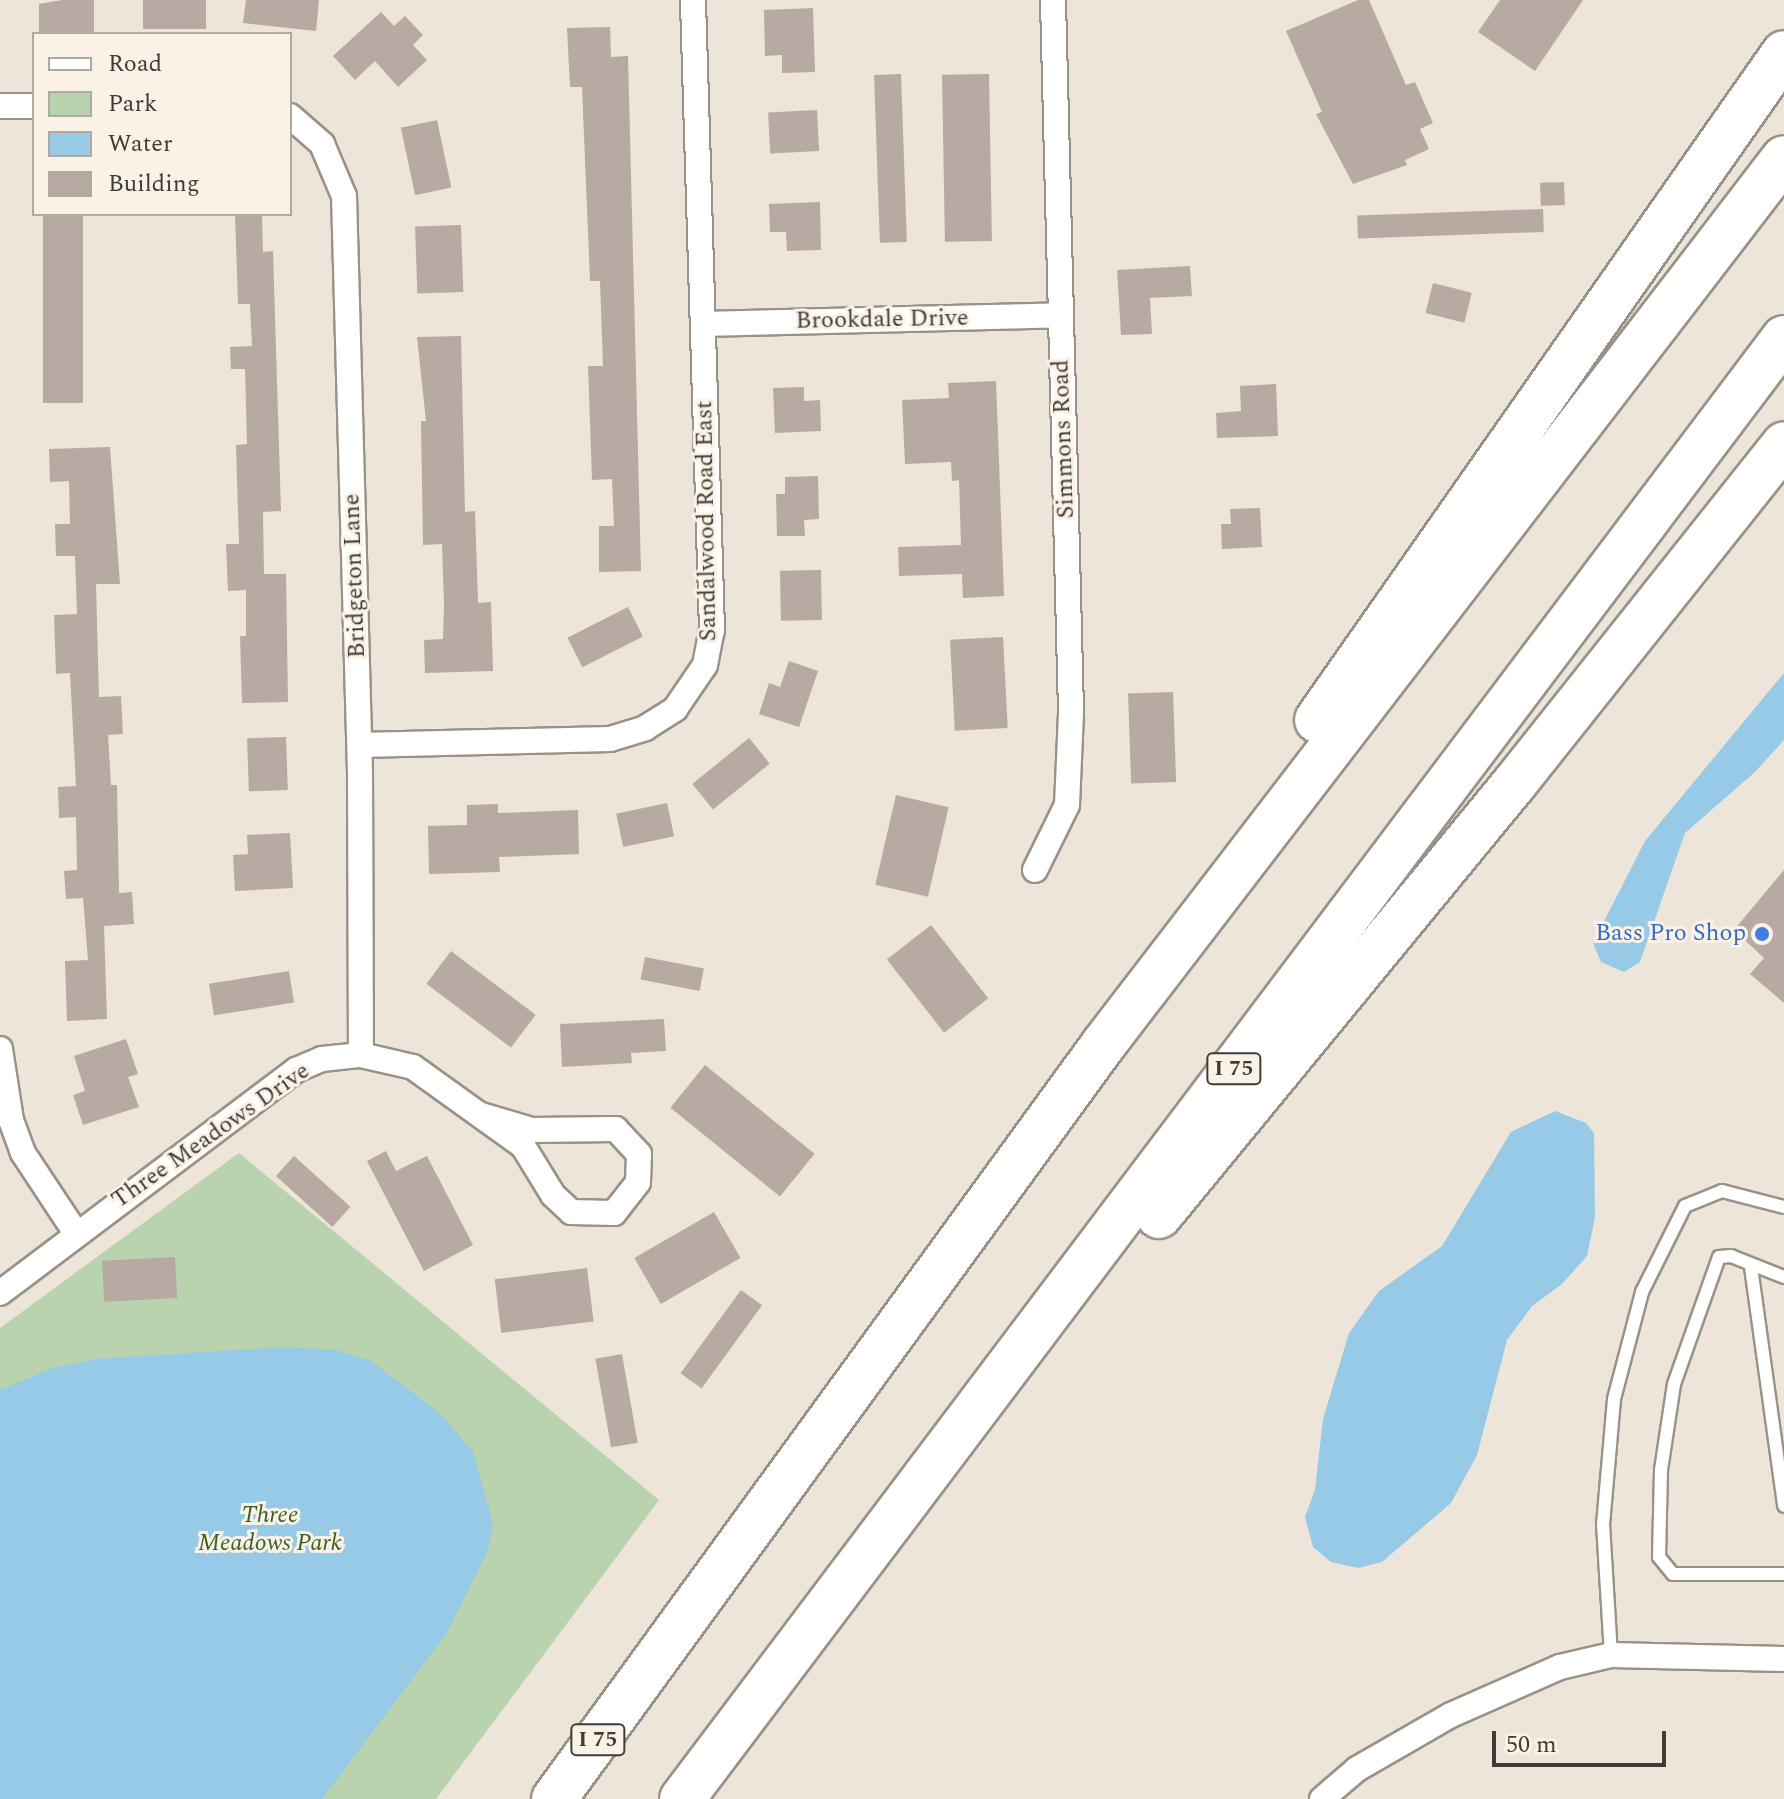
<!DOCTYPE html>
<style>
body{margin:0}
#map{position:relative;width:1784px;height:1799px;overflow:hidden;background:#ede5d9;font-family:Spectral,serif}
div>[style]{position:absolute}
.green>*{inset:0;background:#b9d3ae}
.water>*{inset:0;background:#97cae7}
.building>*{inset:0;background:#b7aaa3;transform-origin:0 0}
.roads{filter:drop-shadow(2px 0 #9a9287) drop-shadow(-2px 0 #9a9287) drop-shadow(0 2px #9a9287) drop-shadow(0 -2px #9a9287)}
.lane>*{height:12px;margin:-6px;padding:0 6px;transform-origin:6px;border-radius:6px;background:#fff}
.street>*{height:24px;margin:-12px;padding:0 12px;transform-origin:12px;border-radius:12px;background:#fff}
.highway>*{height:44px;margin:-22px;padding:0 22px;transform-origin:22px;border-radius:22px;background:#fff}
.dots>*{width:22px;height:22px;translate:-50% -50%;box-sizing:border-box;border:4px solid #faf2e6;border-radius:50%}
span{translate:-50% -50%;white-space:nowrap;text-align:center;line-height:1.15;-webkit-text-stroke:6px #faf2e6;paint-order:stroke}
.shield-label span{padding:2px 6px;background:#faf2e6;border:2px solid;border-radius:6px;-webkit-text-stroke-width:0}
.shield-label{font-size:22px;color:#3f3b37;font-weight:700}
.street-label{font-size:24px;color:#3f3b37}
.shop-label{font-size:24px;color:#366cbe}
.right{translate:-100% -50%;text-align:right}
.park-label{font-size:24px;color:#396027;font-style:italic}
.legend{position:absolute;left:32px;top:32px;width:260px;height:184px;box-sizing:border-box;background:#faf2e6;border:2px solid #afa9a0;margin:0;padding:10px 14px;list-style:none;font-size:24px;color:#3f3b37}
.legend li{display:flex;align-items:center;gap:16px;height:40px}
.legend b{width:40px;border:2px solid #afa9a0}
.scale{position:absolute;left:1492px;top:1731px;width:174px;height:36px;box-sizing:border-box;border:4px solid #3f3b37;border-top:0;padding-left:10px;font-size:24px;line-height:28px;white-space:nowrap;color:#3f3b37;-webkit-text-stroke:6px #faf2e6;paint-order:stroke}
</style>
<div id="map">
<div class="green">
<div style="clip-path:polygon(239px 1153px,659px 1500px,436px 1799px,0 1799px,0 1328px)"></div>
</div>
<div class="water">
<div style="clip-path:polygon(1784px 673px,1784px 740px,1755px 772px,1685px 833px,1640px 962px,1624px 972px,1601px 962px,1593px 943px,1645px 841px)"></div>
<div style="clip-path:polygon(1555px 1111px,1586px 1123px,1594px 1133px,1595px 1217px,1587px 1256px,1562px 1284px,1532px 1306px,1507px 1340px,1477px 1455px,1451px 1503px,1382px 1562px,1358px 1568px,1331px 1562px,1313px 1547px,1305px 1517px,1315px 1490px,1323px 1419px,1349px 1333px,1379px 1291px,1442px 1246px,1511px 1132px)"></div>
<div style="clip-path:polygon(282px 1347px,337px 1350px,371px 1361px,441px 1414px,473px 1452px,493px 1523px,488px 1550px,447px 1633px,322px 1799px,0 1799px,0 1390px,52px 1368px,96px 1359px)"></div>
</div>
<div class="building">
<div style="clip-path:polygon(62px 0,94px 0,94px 32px,39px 33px,39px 4px)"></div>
<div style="left:143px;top:0;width:63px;height:29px"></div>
<div style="clip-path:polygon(246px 0,319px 0,316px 31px,243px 23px)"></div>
<div style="clip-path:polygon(1358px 0,1369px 0,1406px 85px,1415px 82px,1433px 123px,1420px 129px,1429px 149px,1405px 160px,1407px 165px,1353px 184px,1316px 114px,1322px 112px,1286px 31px)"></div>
<div style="clip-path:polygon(1500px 0,1583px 0,1535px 71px,1478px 32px)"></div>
<div style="clip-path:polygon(813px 8px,815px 72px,782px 73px,782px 55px,765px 56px,764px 10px)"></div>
<div style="clip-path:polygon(381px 12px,394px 26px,405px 16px,423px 35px,413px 45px,427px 60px,398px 87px,375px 61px,355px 80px,333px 56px)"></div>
<div style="clip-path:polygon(610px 27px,611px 57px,628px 56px,641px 571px,599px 572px,599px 526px,614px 526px,612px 479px,592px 480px,588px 366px,603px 366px,600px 281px,590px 281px,582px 87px,570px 87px,567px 28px)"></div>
<div style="left:901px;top:74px;width:168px;height:27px;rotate:88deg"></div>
<div style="left:989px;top:74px;width:167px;height:47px;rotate:89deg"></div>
<div style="left:817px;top:110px;width:41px;height:49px;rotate:87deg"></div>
<div style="left:437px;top:120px;width:69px;height:37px;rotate:78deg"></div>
<div style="left:1564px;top:182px;width:23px;height:24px;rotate:88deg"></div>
<div style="clip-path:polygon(820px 202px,821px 250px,787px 251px,786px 232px,770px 232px,769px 204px)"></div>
<div style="left:1543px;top:209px;width:23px;height:186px;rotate:88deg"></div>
<div style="left:43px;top:214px;width:40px;height:189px"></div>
<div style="clip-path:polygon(235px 214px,262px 214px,263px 252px,273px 251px,281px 511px,263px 512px,264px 574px,286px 574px,288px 702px,242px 703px,240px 636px,246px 636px,246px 590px,228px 591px,226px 544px,239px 544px,236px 445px,247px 444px,245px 369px,231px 369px,230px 347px,252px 346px,250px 304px,238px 304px)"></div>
<div style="left:461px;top:225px;width:67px;height:46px;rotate:88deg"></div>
<div style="clip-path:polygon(1190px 266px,1192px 296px,1150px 298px,1152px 334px,1121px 335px,1117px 270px)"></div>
<div style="left:1433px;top:283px;width:40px;height:31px;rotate:14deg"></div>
<div style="clip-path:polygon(461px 336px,465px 512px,475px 511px,478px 603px,491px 602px,493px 671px,425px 673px,424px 640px,443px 639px,444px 604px,442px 544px,423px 545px,421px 421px,426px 421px,417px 337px)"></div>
<div style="clip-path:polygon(996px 381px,1004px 596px,963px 598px,962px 574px,899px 576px,898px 547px,961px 545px,959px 480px,952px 481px,951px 462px,905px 464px,902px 400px,949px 398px,948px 383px)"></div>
<div style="clip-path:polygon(1276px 384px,1278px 436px,1217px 438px,1216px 413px,1241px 411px,1240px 386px)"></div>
<div style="clip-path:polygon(804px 387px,804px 401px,820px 400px,821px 431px,775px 433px,773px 388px)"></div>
<div style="clip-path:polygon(110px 447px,120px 584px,96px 584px,99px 697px,121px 696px,123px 734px,108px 735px,111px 785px,117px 785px,119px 893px,132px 892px,134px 924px,104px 926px,107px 1019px,67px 1021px,65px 961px,88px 960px,83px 898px,66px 899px,64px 871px,77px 870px,76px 817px,59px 818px,58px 787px,76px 786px,70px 673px,56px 674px,54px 615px,77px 614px,75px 556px,56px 556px,55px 524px,70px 524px,69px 481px,50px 482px,49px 449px)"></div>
<div style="clip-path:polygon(818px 476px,819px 519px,804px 520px,805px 536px,777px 536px,776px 494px,785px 494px,785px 477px)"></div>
<div style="clip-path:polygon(1260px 508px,1262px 547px,1222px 549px,1221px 524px,1231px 524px,1230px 509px)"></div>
<div style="left:821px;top:570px;width:50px;height:41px;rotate:89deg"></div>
<div style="left:628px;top:607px;width:33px;height:68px;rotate:63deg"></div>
<div style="left:1003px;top:637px;width:91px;height:53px;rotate:87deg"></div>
<div style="clip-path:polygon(789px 661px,818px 671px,799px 727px,759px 714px,769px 683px,780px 687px)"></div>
<div style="left:1173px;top:692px;width:90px;height:45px;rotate:88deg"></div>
<div style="left:286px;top:737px;width:53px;height:39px;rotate:88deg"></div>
<div style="left:749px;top:738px;width:33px;height:73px;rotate:51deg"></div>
<div style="left:896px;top:795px;width:54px;height:92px;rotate:13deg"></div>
<div style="left:667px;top:803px;width:34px;height:52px;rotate:78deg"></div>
<div style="clip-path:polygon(498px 804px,498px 813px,578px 810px,579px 854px,499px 857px,500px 872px,429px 874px,428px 826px,467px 825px,467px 805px)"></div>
<div style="clip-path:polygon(290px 833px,293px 888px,235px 891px,233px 855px,248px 854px,247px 835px)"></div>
<div style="clip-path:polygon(1784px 870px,1784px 1003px,1750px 974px,1764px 958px,1734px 930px)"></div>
<div style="left:931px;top:925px;width:93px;height:56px;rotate:52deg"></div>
<div style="left:451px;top:951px;width:106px;height:41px;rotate:37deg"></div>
<div style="left:645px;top:957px;width:60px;height:23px;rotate:11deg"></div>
<div style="left:289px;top:971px;width:32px;height:81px;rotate:81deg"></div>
<div style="clip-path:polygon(664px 1019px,666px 1051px,631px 1053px,632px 1063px,562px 1067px,560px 1024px)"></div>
<div style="clip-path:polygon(126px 1039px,138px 1074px,128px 1077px,139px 1107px,83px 1125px,73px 1095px,85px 1091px,74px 1056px)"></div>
<div style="left:705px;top:1065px;width:141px;height:55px;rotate:39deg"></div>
<div style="clip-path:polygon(386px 1151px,396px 1171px,427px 1156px,473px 1245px,424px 1271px,367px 1161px)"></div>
<div style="left:294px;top:1156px;width:76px;height:27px;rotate:42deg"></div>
<div style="left:714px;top:1212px;width:53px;height:92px;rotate:60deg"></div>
<div style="left:175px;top:1257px;width:41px;height:73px;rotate:87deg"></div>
<div style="left:587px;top:1268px;width:54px;height:93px;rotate:83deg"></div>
<div style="left:741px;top:1290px;width:26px;height:103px;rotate:36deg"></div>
<div style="left:622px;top:1354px;width:90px;height:27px;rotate:80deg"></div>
</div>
<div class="roads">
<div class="lane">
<div style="left:1751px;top:1267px;width:241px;rotate:82.1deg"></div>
<div style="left:1784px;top:1277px;width:57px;rotate:-158.4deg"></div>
<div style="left:1731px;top:1256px;width:12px;rotate:175deg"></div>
<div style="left:1719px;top:1257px;width:135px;rotate:109.5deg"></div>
<div style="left:1674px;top:1384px;width:87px;rotate:98.6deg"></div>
<div style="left:1661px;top:1470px;width:87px;rotate:91.3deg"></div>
<div style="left:1659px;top:1557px;width:22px;rotate:51deg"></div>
<div style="left:1673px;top:1574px;width:111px"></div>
<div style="left:1611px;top:1655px;width:130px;rotate:-93.5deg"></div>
<div style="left:1603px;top:1525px;width:126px;rotate:-85deg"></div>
<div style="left:1614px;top:1399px;width:111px;rotate:-75.3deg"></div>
<div style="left:1642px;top:1292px;width:96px;rotate:-63.4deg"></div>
<div style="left:1685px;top:1206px;width:40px;rotate:-22deg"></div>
<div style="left:1722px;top:1191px;width:64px;rotate:14.5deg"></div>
</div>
<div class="street">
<div style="left:0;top:106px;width:34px"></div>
<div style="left:290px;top:116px;width:43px;rotate:41.2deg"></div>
<div style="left:322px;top:144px;width:56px;rotate:67.1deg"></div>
<div style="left:344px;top:196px;width:576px;rotate:88.41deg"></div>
<div style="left:360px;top:772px;width:283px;rotate:89.8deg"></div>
<div style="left:704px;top:324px;width:357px;rotate:-1.4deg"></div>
<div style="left:360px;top:745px;width:250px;rotate:-1.4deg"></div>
<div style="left:610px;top:739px;width:37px;rotate:-17deg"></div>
<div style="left:645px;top:728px;width:36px;rotate:-32deg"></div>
<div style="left:675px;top:709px;width:53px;rotate:-55.7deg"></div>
<div style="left:705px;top:665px;width:36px;rotate:-79deg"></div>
<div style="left:712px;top:630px;width:630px;rotate:-91.73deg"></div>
<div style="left:1035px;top:870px;width:72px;rotate:-63.8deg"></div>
<div style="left:1067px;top:805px;width:93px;rotate:-87.5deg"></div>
<div style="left:1071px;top:712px;width:712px;rotate:-91.45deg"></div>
<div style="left:0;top:1049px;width:72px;rotate:81.2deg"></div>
<div style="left:11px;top:1120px;width:35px;rotate:70deg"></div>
<div style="left:23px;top:1153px;width:96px;rotate:56.5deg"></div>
<div style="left:0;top:1293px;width:371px;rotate:-37deg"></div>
<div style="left:296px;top:1070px;width:28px;rotate:-23deg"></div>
<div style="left:322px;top:1059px;width:39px;rotate:-6deg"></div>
<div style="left:361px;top:1055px;width:53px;rotate:13deg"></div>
<div style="left:413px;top:1067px;width:135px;rotate:35.7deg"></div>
<div style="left:523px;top:1146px;width:57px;rotate:58.5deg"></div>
<div style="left:553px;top:1195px;width:25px;rotate:43deg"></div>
<div style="left:571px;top:1212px;width:43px;rotate:1.3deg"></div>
<div style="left:614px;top:1213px;width:39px;rotate:-52deg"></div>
<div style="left:638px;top:1182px;width:28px;rotate:-88deg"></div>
<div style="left:639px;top:1154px;width:34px;rotate:-133deg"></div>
<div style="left:616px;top:1129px;width:84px;rotate:179.3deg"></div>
<div style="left:532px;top:1130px;width:53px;rotate:-163.6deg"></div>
<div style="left:1322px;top:1799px;width:46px;rotate:-40.6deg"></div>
<div style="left:1357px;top:1769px;width:108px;rotate:-29.9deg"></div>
<div style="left:1451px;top:1715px;width:119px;rotate:-23.8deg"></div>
<div style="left:1560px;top:1667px;width:52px;rotate:-13.2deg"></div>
<div style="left:1611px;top:1655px;width:173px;rotate:1.3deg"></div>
</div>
<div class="highway">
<div style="left:1317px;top:720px;width:814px;rotate:-55deg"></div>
<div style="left:1159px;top:1216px;width:559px;rotate:-50.59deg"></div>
<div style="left:1514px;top:784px;width:434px;rotate:-51.5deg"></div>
<div style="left:554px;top:1799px;width:933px;rotate:-53.94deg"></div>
<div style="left:1103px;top:1045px;width:1118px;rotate:-52.48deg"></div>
<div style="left:682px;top:1799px;width:1830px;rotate:-52.97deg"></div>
</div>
</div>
<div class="dots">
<div style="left:1762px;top:934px;background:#3f7fe0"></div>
</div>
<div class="shield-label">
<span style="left:1234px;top:1069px">I 75</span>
<span style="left:598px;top:1740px">I 75</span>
</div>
<div class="street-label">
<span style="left:882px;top:320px;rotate:-1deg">Brookdale Drive</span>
<span style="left:1064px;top:439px;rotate:-92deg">Simmons Road</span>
<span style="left:707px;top:521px;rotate:-91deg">Sandalwood Road East</span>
<span style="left:355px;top:576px;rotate:-92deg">Bridgeton Lane</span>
<span style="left:211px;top:1136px;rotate:-35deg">Three Meadows Drive</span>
</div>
<div class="shop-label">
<span class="right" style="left:1746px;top:934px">Bass Pro Shop</span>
</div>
<div class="park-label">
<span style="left:270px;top:1530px">Three<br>Meadows Park</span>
</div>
<ul class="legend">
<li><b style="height:10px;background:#fff"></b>Road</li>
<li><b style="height:22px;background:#b9d3ae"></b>Park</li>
<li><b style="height:22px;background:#97cae7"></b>Water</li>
<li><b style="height:22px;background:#b7aaa3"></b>Building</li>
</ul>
<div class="scale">50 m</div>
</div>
